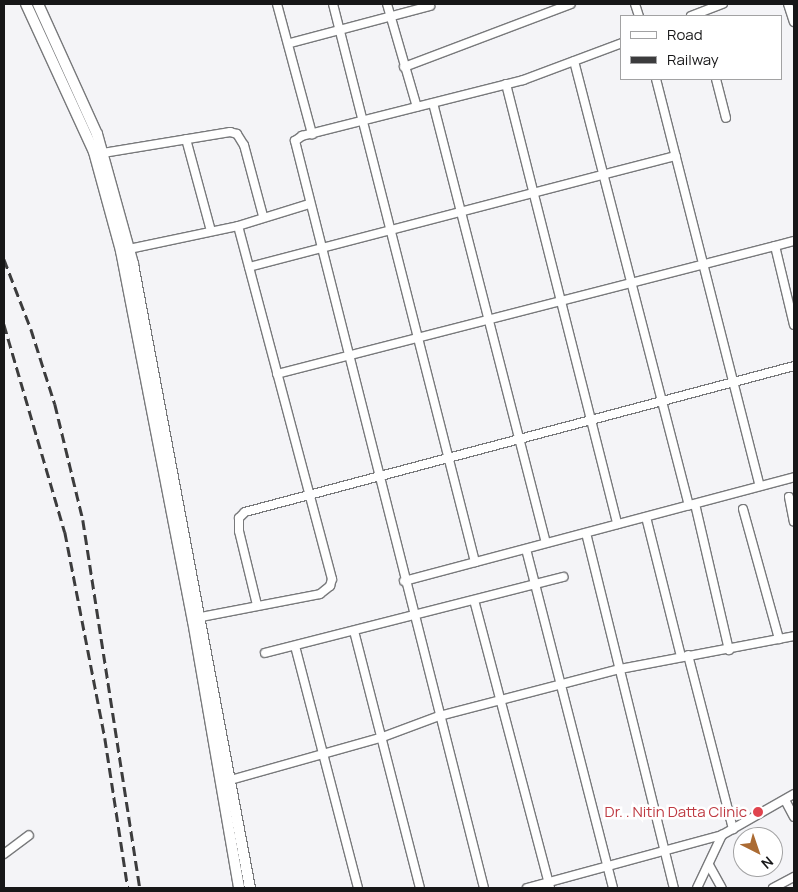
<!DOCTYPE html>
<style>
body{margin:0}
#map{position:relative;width:798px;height:892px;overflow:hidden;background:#f4f4f7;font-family:Manrope,sans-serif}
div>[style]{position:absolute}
.roads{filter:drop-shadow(1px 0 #78797b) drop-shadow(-1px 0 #78797b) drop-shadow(0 1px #78797b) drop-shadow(0 -1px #78797b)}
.minor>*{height:8px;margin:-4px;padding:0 4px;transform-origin:4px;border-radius:4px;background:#fff}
.tertiary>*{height:10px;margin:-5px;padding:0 5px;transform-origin:5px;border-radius:5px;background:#fff}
.rail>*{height:2.5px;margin-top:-1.25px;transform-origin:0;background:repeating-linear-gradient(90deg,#3c3c3d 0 10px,transparent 0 15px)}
.dots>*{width:14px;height:14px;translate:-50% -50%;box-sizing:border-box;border:2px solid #fff;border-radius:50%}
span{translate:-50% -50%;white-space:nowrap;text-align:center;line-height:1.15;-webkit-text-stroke:5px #fff;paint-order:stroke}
.health-label{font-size:15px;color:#be3a42}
.right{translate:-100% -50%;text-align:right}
.frame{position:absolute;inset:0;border:5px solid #171718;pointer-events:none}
.legend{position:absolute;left:620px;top:15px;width:162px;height:65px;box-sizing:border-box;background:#fff;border:1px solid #a2a2a3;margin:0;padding:6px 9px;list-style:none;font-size:15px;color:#171718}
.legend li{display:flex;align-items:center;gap:10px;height:25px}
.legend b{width:25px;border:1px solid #a2a2a3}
.north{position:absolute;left:733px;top:827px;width:50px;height:50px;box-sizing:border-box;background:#fff;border:1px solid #a2a2a3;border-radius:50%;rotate:139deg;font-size:14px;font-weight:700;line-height:20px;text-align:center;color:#171718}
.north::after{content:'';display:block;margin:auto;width:18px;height:22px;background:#ab6b33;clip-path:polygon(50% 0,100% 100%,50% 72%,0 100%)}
</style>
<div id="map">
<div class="roads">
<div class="minor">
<div style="left:277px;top:4px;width:135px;rotate:74.9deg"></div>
<div style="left:333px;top:4px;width:576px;rotate:75.72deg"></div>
<div style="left:387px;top:4px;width:107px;rotate:73.8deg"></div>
<div style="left:635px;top:4px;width:13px;rotate:72deg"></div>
<div style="left:788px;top:4px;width:19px;rotate:72deg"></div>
<div style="left:691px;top:16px;width:34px;rotate:-21deg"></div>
<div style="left:290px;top:43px;width:145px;rotate:-14.8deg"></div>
<div style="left:574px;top:61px;width:459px;rotate:75.5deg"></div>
<div style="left:404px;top:67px;width:178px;rotate:-20.7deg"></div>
<div style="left:656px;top:79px;width:420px;rotate:75.7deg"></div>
<div style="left:716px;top:79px;width:40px;rotate:75.6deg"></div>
<div style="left:506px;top:84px;width:454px;rotate:75.8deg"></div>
<div style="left:433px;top:103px;width:454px;rotate:75.6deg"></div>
<div style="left:186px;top:139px;width:95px;rotate:74.8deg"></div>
<div style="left:103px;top:153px;width:129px;rotate:-9.4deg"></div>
<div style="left:230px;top:132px;width:7px;rotate:16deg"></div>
<div style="left:237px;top:134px;width:13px;rotate:58deg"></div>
<div style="left:244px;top:145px;width:73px;rotate:75deg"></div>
<div style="left:775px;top:246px;width:81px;rotate:76.5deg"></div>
<div style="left:129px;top:249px;width:111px;rotate:-11.9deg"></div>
<div style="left:238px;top:226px;width:74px;rotate:-17.2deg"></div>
<div style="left:249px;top:267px;width:441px;rotate:-14.6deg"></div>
<div style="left:277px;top:374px;width:534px;rotate:-14.43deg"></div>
<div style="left:789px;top:497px;width:25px;rotate:79deg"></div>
<div style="left:695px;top:504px;width:150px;rotate:76.9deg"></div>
<div style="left:743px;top:509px;width:135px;rotate:74.5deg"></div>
<div style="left:646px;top:517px;width:143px;rotate:75.9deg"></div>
<div style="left:586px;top:533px;width:366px;rotate:76.1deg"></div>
<div style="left:526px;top:549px;width:350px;rotate:75.6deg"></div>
<div style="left:404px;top:581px;width:404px;rotate:-14.9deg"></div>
<div style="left:474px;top:600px;width:298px;rotate:75.2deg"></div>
<div style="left:257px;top:605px;width:76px;rotate:-103.7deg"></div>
<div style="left:239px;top:531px;width:13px;rotate:-90deg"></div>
<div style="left:239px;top:518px;width:8px;rotate:-45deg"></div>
<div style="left:245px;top:512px;width:568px;rotate:-14.89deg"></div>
<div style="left:201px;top:617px;width:121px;rotate:-10.9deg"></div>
<div style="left:320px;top:594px;width:13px;rotate:-39deg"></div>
<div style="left:330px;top:586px;width:7px;rotate:-74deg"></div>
<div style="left:332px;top:579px;width:365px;rotate:-104.9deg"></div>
<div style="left:354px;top:631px;width:265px;rotate:75.6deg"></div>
<div style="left:295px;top:646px;width:250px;rotate:75.4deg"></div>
<div style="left:265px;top:653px;width:308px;rotate:-14.3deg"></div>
<div style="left:688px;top:655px;width:180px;rotate:75.5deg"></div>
<div style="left:227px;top:781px;width:159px;rotate:-15.7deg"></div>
<div style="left:380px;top:738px;width:63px;rotate:-20.4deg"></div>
<div style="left:439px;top:716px;width:187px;rotate:-14.6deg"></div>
<div style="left:620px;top:669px;width:177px;rotate:-10.7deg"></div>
<div style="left:785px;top:800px;width:19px;rotate:62deg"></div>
<div style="left:4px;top:854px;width:31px;rotate:-37deg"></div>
<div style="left:709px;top:865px;width:26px;rotate:61deg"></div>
<div style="left:484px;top:888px;width:771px;rotate:-104.2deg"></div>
<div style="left:295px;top:141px;width:9px;rotate:-36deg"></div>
<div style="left:302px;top:136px;width:228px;rotate:-14.2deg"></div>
<div style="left:523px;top:80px;width:106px;rotate:-20.5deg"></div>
<div style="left:527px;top:888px;width:202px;rotate:-15.2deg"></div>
<div style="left:722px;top:835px;width:83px;rotate:-29.7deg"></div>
<div style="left:697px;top:888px;width:59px;rotate:-64.7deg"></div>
<div style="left:773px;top:888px;width:24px;rotate:-28deg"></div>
</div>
<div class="tertiary">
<div style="left:26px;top:4px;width:163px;rotate:65.3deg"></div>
<div style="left:94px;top:152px;width:103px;rotate:74.7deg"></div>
<div style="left:121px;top:251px;width:377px;rotate:79deg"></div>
<div style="left:193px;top:621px;width:271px;rotate:80.2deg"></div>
<div style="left:38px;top:4px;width:143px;rotate:65.6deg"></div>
<div style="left:97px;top:134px;width:135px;rotate:74.5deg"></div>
<div style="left:133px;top:264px;width:635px;rotate:79.38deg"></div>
</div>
</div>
<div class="rail">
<div style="left:4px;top:259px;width:75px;rotate:68.9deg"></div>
<div style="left:31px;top:329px;width:79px;rotate:72.3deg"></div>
<div style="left:55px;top:404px;width:119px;rotate:76.4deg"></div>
<div style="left:83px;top:520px;width:372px;rotate:81.2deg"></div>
<div style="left:4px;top:324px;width:217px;rotate:73.7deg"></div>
<div style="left:65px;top:532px;width:210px;rotate:79deg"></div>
<div style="left:105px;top:738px;width:152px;rotate:81.3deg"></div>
</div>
<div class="dots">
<div style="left:758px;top:812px;background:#e0444e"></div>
</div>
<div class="health-label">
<span class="right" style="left:747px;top:812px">Dr. . Nitin Datta Clinic</span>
</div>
<div class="frame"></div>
<ul class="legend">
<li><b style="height:6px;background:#fff"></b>Road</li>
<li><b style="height:6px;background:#3c3c3d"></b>Railway</li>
</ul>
<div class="north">N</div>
</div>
